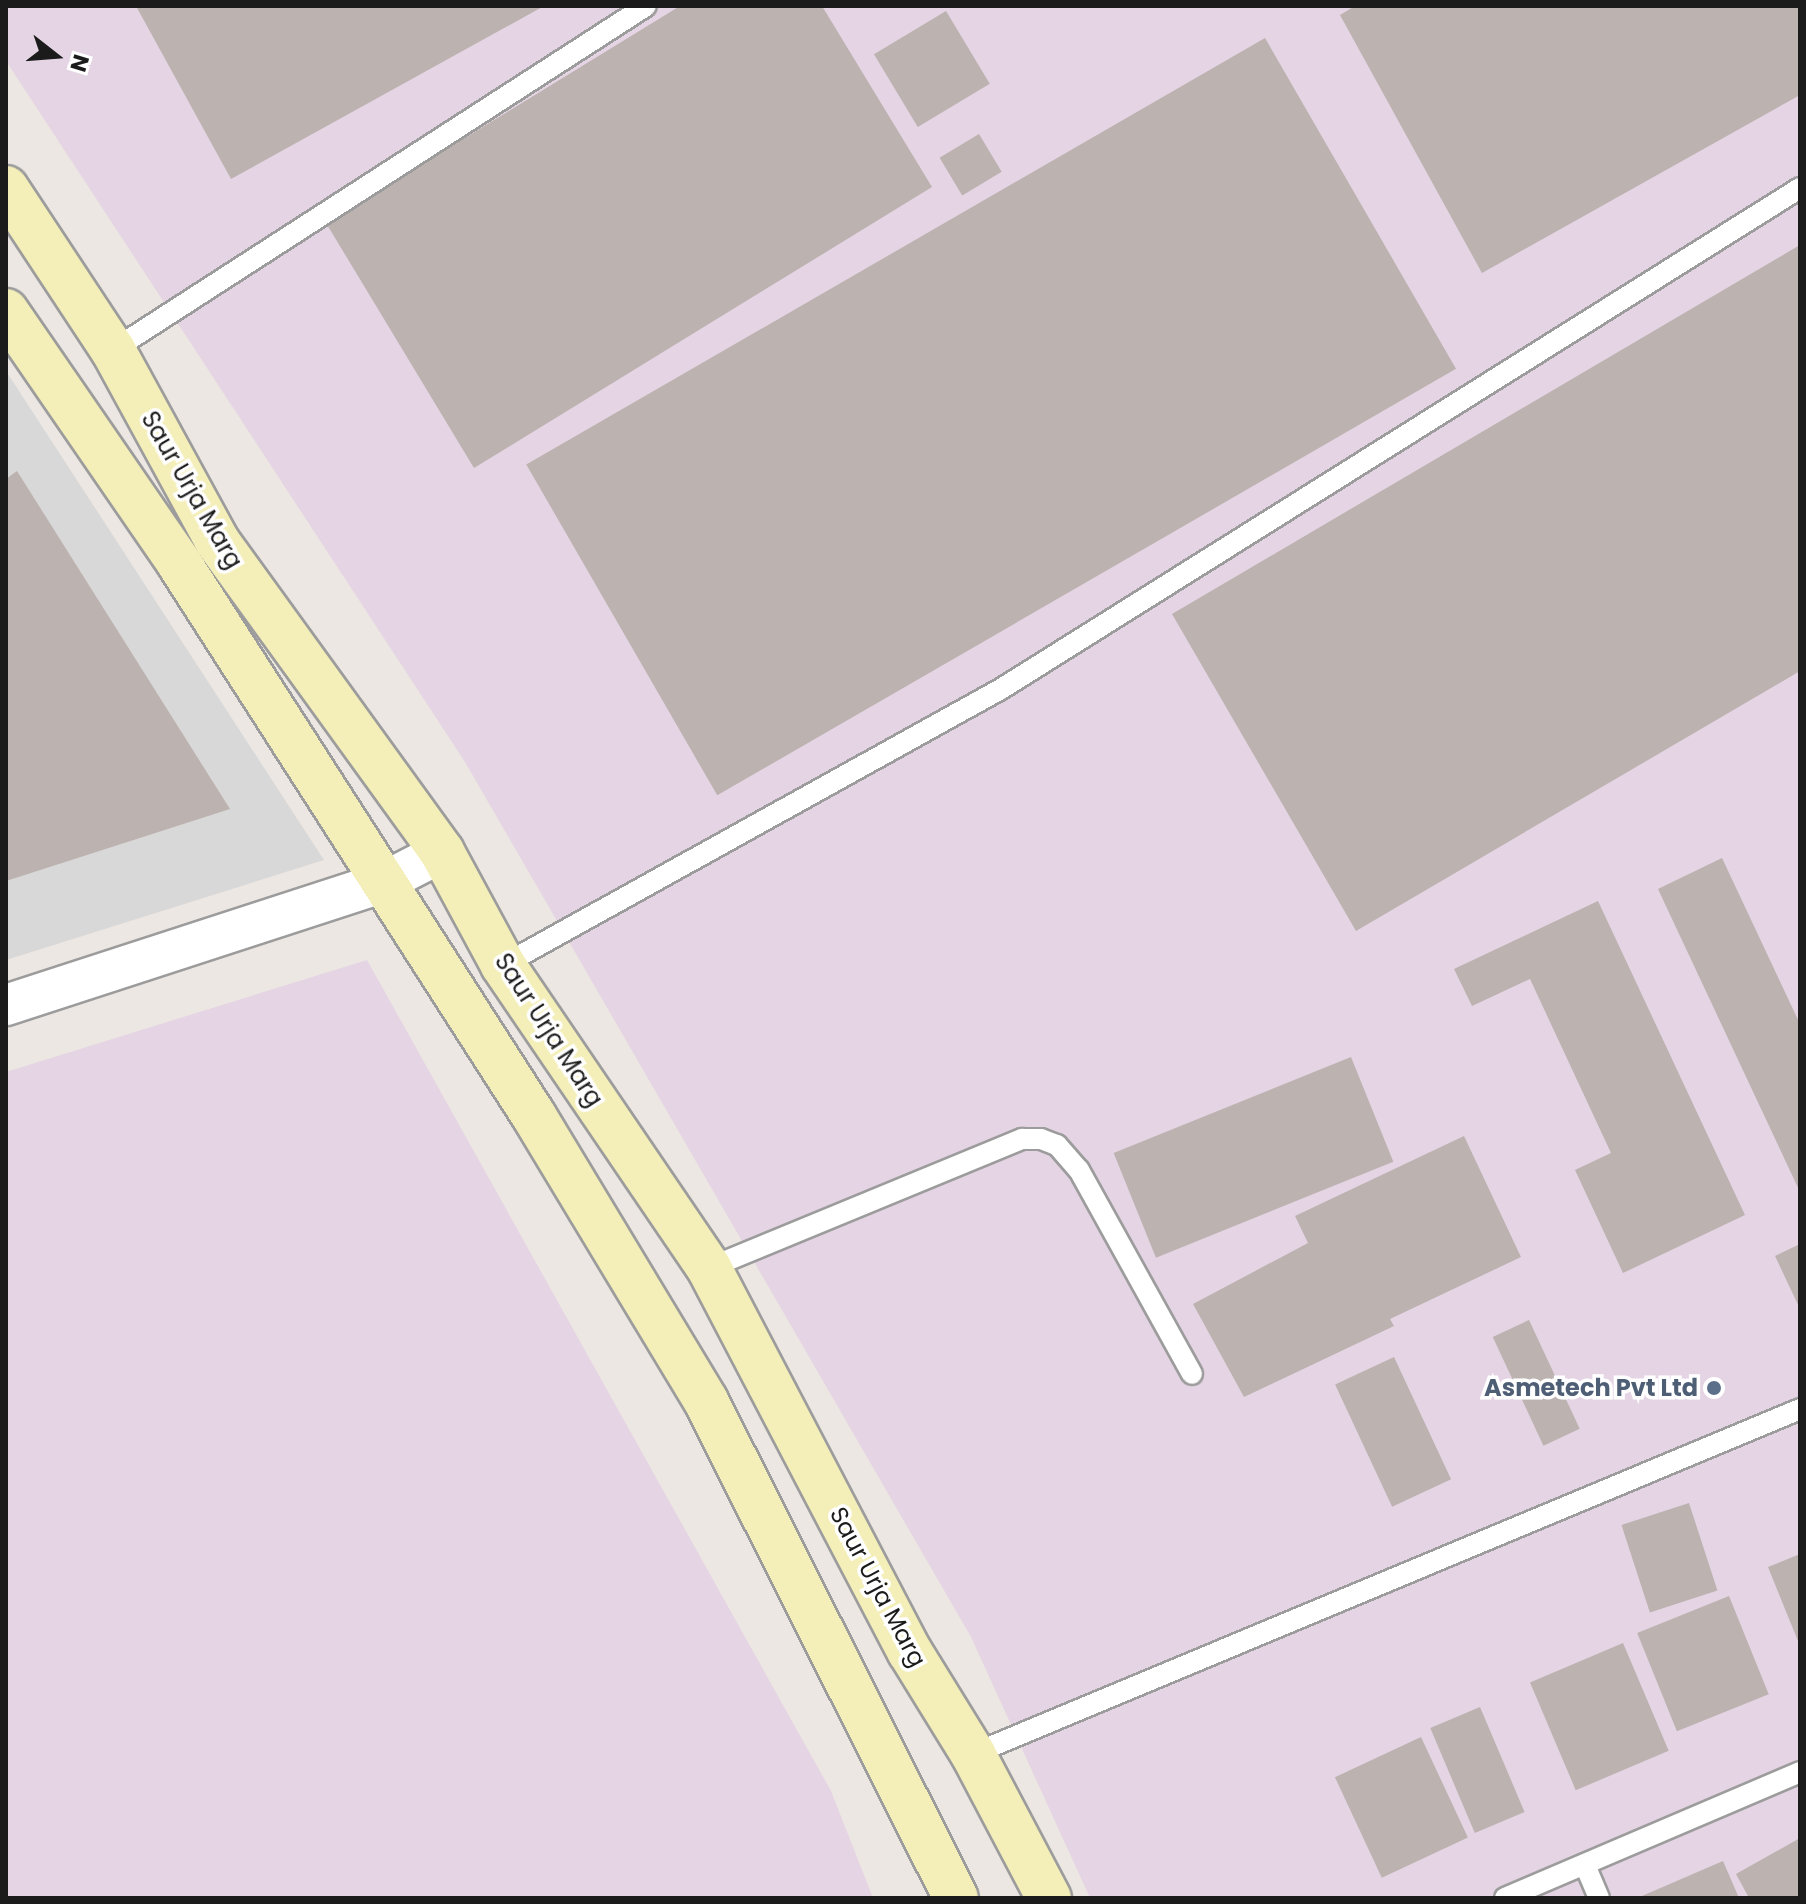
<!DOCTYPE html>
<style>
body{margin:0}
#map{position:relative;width:1806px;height:1904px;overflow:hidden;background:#ece7e2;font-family:Poppins,sans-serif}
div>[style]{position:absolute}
.residential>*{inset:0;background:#d9d8d9}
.industrial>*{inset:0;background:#e5d4e4}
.building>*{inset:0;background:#bcb2af;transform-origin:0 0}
.roads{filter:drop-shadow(2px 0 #9c9c9c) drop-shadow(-2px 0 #9c9c9c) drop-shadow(0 2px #9c9c9c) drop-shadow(0 -2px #9c9c9c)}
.lane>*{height:20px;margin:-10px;padding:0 10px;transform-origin:10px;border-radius:10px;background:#fff}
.street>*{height:40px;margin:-20px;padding:0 20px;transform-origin:20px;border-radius:20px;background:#fff}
.secondary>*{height:44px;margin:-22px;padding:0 22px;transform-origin:22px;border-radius:22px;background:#f4eeb8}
.dots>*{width:22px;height:22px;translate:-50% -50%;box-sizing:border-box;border:4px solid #fff;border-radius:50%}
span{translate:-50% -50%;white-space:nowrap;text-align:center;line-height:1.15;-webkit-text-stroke:7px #fff;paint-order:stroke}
.street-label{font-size:24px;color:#1b1b1b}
.service-label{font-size:24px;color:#4e5e75;font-weight:700}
.right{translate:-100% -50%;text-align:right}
.frame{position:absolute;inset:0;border:8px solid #1b1b1b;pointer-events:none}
.north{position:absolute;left:16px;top:16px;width:80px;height:80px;-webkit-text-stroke:6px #fff;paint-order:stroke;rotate:107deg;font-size:22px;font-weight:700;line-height:32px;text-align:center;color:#1b1b1b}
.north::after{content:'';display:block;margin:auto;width:28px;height:36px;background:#1b1b1b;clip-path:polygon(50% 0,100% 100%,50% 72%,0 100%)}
</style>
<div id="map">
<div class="residential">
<div style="clip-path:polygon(6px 371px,324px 860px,6px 960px)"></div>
</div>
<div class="industrial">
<div style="clip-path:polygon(6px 6px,1800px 6px,1800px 1898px,1090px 1898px,971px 1637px,465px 762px,6px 61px)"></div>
<div style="clip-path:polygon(367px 960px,831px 1791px,873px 1898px,6px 1898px,6px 1072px)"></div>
</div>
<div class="building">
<div style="clip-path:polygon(136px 6px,544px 6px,231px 179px)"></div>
<div style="clip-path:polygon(680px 6px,822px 6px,932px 187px,474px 468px,326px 223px)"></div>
<div style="clip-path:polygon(1355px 6px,1800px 6px,1800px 95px,1482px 273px,1340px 15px)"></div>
<div style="left:946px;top:11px;width:85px;height:84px;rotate:59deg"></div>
<div style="left:1265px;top:38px;width:382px;height:853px;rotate:60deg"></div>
<div style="left:979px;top:134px;width:44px;height:46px;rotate:59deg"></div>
<div style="clip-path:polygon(1800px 245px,1800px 671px,1356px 931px,1172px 614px)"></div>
<div style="clip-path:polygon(17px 471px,230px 809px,6px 881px,6px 479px)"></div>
<div style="clip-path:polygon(1722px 858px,1800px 1024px,1800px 1192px,1658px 889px)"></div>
<div style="clip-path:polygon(1598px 901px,1745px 1215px,1623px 1273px,1575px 1170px,1611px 1153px,1530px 979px,1472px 1006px,1454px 969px)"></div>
<div style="left:1351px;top:1057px;width:113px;height:256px;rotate:68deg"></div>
<div style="clip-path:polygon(1464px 1136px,1521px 1257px,1390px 1319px,1394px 1326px,1244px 1397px,1193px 1304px,1308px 1243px,1295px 1216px)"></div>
<div style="clip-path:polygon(1800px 1244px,1800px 1309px,1775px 1256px)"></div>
<div style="left:1529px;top:1320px;width:120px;height:40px;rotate:65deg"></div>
<div style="left:1394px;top:1357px;width:135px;height:65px;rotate:65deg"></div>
<div style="left:1689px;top:1503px;width:92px;height:71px;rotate:72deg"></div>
<div style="clip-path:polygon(1800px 1554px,1800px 1646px,1768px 1567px)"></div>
<div style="left:1729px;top:1596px;width:106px;height:99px;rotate:68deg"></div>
<div style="left:1623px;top:1643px;width:117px;height:101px;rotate:67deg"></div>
<div style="left:1480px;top:1707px;width:114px;height:54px;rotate:67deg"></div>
<div style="left:1421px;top:1737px;width:111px;height:95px;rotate:65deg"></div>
<div style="clip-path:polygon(1800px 1838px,1800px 1898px,1749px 1898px,1736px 1874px)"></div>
<div style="clip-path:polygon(1723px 1861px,1739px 1898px,1643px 1898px,1642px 1896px)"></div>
</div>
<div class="roads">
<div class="lane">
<div style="left:113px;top:350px;width:634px;rotate:-32.84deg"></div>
<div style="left:503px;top:965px;width:569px;rotate:-29deg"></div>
<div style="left:1001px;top:689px;width:943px;rotate:-32.09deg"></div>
<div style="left:709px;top:1268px;width:339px;rotate:-22.4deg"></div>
<div style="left:1022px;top:1139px;width:19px"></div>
<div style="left:1041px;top:1139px;width:17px;rotate:21deg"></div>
<div style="left:1057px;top:1145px;width:33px;rotate:49deg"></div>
<div style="left:1079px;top:1170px;width:233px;rotate:61deg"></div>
<div style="left:973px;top:1754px;width:896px;rotate:-22.64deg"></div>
<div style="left:1585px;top:1865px;width:36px;rotate:67deg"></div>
<div style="left:1505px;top:1898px;width:321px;rotate:-23.1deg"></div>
</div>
<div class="street">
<div style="left:6px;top:1005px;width:398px;rotate:-18deg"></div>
<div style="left:384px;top:882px;width:65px;rotate:-27.3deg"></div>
</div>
<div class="secondary">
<div style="left:6px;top:188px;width:194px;rotate:56.6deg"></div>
<div style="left:113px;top:350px;width:217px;rotate:61.4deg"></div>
<div style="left:217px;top:541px;width:384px;rotate:54.1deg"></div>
<div style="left:442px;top:852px;width:128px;rotate:61.6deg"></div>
<div style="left:503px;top:965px;width:366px;rotate:55.8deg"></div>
<div style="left:709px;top:1268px;width:433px;rotate:62.4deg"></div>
<div style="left:910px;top:1652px;width:120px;rotate:58.3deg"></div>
<div style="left:973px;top:1754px;width:163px;rotate:62.2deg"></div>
<div style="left:6px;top:311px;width:306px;rotate:55.5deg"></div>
<div style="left:179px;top:563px;width:657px;rotate:57.3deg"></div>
<div style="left:534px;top:1116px;width:333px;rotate:58.9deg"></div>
<div style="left:706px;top:1401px;width:556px;rotate:63.3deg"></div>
</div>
</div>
<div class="dots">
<div style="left:1714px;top:1388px;background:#5c6f8a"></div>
</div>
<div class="street-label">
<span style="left:192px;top:490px;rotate:60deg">Saur Urja Marg</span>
<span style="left:549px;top:1030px;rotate:57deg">Saur Urja Marg</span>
<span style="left:878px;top:1587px;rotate:62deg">Saur Urja Marg</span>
</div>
<div class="service-label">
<span class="right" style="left:1698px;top:1388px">Asmetech Pvt Ltd</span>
</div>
<div class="frame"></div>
<div class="north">N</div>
</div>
